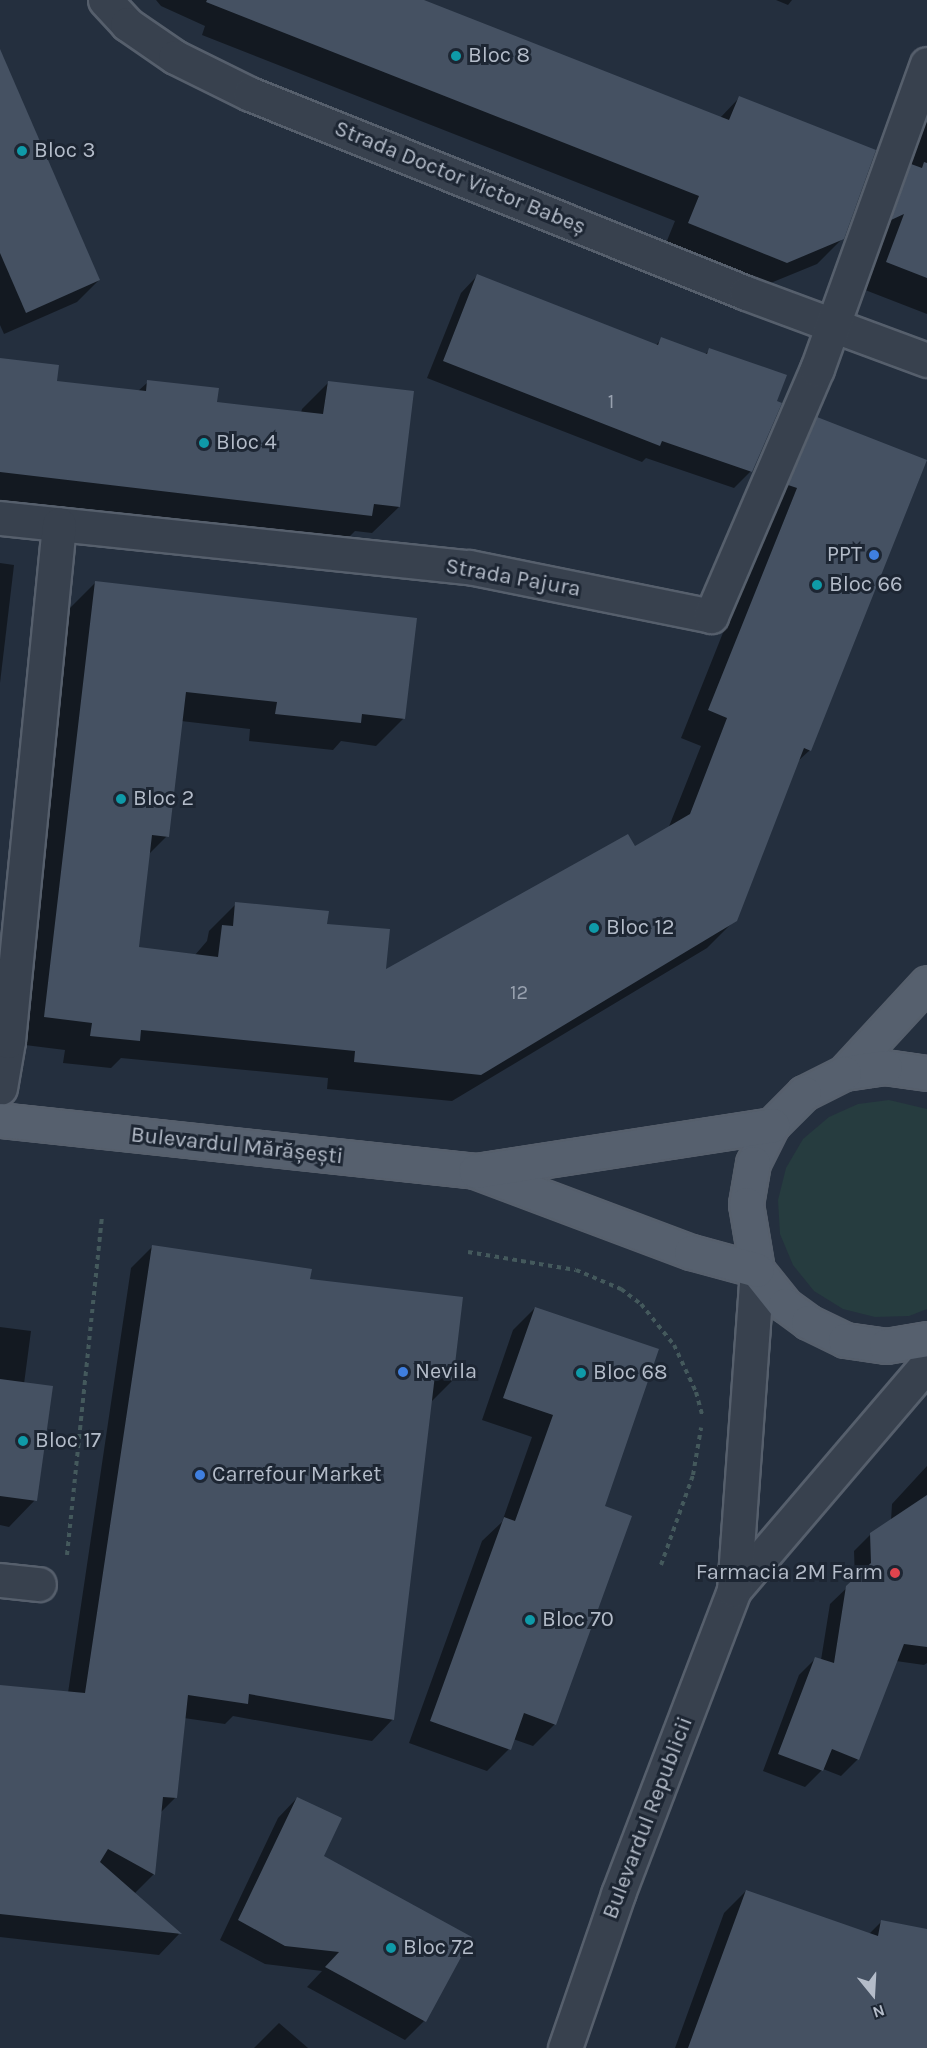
<!DOCTYPE html>
<meta charset="utf-8">
<style>
body{margin:0}
#map{position:relative;width:927px;height:2048px;overflow:hidden;background:#242f3e;font-family:Karla,sans-serif}
div>[style]{position:absolute}
.green>*{inset:0;background:#263c3f}
.shadow>*{inset:0;background:#0007}
.building>*{inset:0;background:#455162}
.path>*{height:4px;margin-top:-2px;transform-origin:0;background:repeating-linear-gradient(90deg,#44595c 0 4.5px,transparent 0 9px)}
.roads{filter:drop-shadow(2px 0 #565f6c) drop-shadow(-2px 0 #565f6c) drop-shadow(0 2px #565f6c) drop-shadow(0 -2px #565f6c)}
.minor>*{height:33px;margin:-16.5px;padding:0 16.5px;transform-origin:16.5px;border-radius:16.5px;background:#38414e}
.major>*{height:33px;margin:-16.5px;padding:0 16.5px;transform-origin:16.5px;border-radius:16.5px;background:#56606e}
.dots>*{width:16px;height:16px;translate:-50% -50%;box-sizing:border-box;border:3px solid #1d2633;border-radius:50%}
span{translate:-50% -50%;white-space:nowrap;text-align:center;line-height:1.15;-webkit-text-stroke:6px #1d2633;paint-order:stroke}
.number-label{font-size:20px;color:#98a1af}
.number-label span{-webkit-text-stroke-width:0}
.poi-label{font-size:22px;color:#b4bcc9}
.left{translate:0 -50%;text-align:left}
.right{translate:-100% -50%;text-align:right}
.street-label{font-size:22px;color:#b4bcc9}
.north{position:absolute;left:843px;top:1964px;width:60px;height:60px;-webkit-text-stroke:4px #1d2633;paint-order:stroke;rotate:162deg;font-size:16px;font-weight:700;line-height:24px;text-align:center;color:#b4bcc9}
.north::after{content:'';display:block;margin:auto;width:21px;height:27px;background:#b4bcc9;clip-path:polygon(50% 0,100% 100%,50% 72%,0 100%)}
</style>
<div id="map">
<div class="green">
<div style="clip-path:polygon(889px 1100px,927px 1109px,927px 1309px,909px 1316px,875px 1317px,843px 1309px,814px 1291px,793px 1265px,780px 1234px,778px 1200px,786px 1168px,803px 1139px,829px 1117px,858px 1104px)"></div>
</div>
<div class="shadow">
<div style="clip-path:polygon(156px 0,420px 0,720px 118px,739px 98px,843px 238px,817px 264px,761px 287px,664px 248px,675px 221px,202px 35px,205px 26px,161px 6px)"></div>
<div style="clip-path:polygon(776px 0,792px 0,788px 5px)"></div>
<div style="clip-path:polygon(0 53px,99px 280px,77px 302px,4px 334px,0 325px)"></div>
<div style="clip-path:polygon(927px 117px,927px 314px,860px 288px,885px 192px,906px 171px)"></div>
<div style="clip-path:polygon(477px 276px,655px 346px,662px 339px,704px 355px,710px 350px,751px 471px,734px 488px,646px 458px,642px 462px,427px 378px,461px 293px)"></div>
<div style="clip-path:polygon(0 360px,56px 382px,137px 392px,148px 382px,215px 404px,301px 413px,302px 409px,328px 383px,399px 507px,372px 533px,355px 531px,345px 541px,0 501px)"></div>
<div style="clip-path:polygon(817px 419px,810px 750px,797px 762px,735px 920px,707px 948px,452px 1101px,327px 1089px,328px 1078px,121px 1058px,111px 1068px,63px 1063px,65px 1050px,17px 1044px,68px 610px,96px 582px,404px 718px,376px 746px,341px 741px,333px 750px,249px 741px,250px 729px,181px 721px,167px 836px,148px 855px,137px 948px,195px 955px,207px 941px,209px 931px,236px 904px,326px 925px,384px 972px,635px 848px,668px 829px,701px 746px,681px 738px,770px 515px,790px 446px)"></div>
<div style="clip-path:polygon(0 563px,14px 565px,0 683px)"></div>
<div style="clip-path:polygon(152px 1247px,309px 1281px,461px 1298px,452px 1381px,431px 1402px,393px 1719px,372px 1741px,233px 1716px,225px 1724px,184px 1718px,175px 1798px,160px 1813px,154px 1874px,134px 1894px,179px 1934px,159px 1955px,0 1937px,0 1686px,68px 1693px,131px 1268px)"></div>
<div style="clip-path:polygon(535px 1308px,603px 1507px,555px 1724px,533px 1746px,513px 1739px,509px 1749px,487px 1771px,409px 1743px,482px 1541px,502px 1522px,532px 1437px,482px 1420px,513px 1330px)"></div>
<div style="clip-path:polygon(0 1327px,31px 1331px,24px 1384px,35px 1500px,9px 1527px,0 1525px)"></div>
<div style="clip-path:polygon(927px 1466px,927px 1663px,924px 1665px,896px 1661px,858px 1759px,841px 1776px,823px 1769px,805px 1787px,763px 1771px,799px 1675px,816px 1658px,821px 1660px,830px 1604px,855px 1580px,854px 1551px,871px 1534px,891px 1521px,892px 1504px)"></div>
<div style="clip-path:polygon(297px 1798px,322px 1857px,424px 2021px,405px 2040px,307px 1987px,322px 1971px,265px 1964px,220px 1940px,278px 1818px)"></div>
<div style="clip-path:polygon(746px 1891px,869px 1934px,882px 1921px,927px 1930px,927px 2048px,675px 2048px,724px 1913px)"></div>
<div style="clip-path:polygon(279px 2023px,308px 2048px,254px 2048px)"></div>
</div>
<div class="building">
<div style="clip-path:polygon(207px 0,424px 0,729px 120px,739px 96px,876px 150px,844px 239px,787px 263px,688px 223px,699px 196px,206px 2px)"></div>
<div style="clip-path:polygon(0 49px,100px 280px,26px 313px,0 253px)"></div>
<div style="clip-path:polygon(924px 162px,927px 163px,927px 278px,886px 262px,904px 214px,891px 220px,911px 164px,922px 168px)"></div>
<div style="clip-path:polygon(477px 274px,658px 345px,661px 337px,707px 354px,709px 348px,787px 375px,777px 401px,782px 403px,752px 472px,662px 441px,660px 446px,443px 361px)"></div>
<div style="clip-path:polygon(0 358px,59px 365px,57px 381px,146px 391px,147px 380px,219px 388px,217px 402px,323px 414px,328px 381px,414px 391px,400px 507px,374px 504px,372px 516px,0 472px)"></div>
<div style="clip-path:polygon(817px 417px,927px 460px,811px 751px,804px 748px,737px 921px,481px 1075px,354px 1062px,355px 1051px,163px 1032px,141px 1030px,140px 1041px,90px 1036px,92px 1023px,44px 1017px,95px 581px,417px 618px,405px 719px,362px 714px,361px 723px,275px 714px,277px 702px,186px 692px,169px 837px,152px 835px,139px 947px,218px 957px,222px 925px,233px 926px,235px 902px,329px 911px,327px 924px,390px 929px,386px 969px,628px 834px,635px 846px,690px 814px,727px 718px,708px 710px,797px 488px,788px 485px)"></div>
<div style="clip-path:polygon(152px 1245px,312px 1269px,310px 1279px,463px 1297px,453px 1381px,435px 1375px,394px 1720px,249px 1694px,248px 1704px,188px 1695px,177px 1798px,163px 1797px,155px 1875px,108px 1849px,100px 1862px,182px 1934px,0 1914px,0 1685px,85px 1693px)"></div>
<div style="clip-path:polygon(535px 1307px,659px 1349px,605px 1506px,632px 1516px,556px 1725px,524px 1713px,511px 1750px,430px 1721px,504px 1517px,515px 1521px,553px 1415px,503px 1398px)"></div>
<div style="clip-path:polygon(0 1379px,53px 1386px,37px 1501px,0 1496px)"></div>
<div style="clip-path:polygon(927px 1495px,927px 1647px,904px 1644px,859px 1760px,832px 1749px,823px 1771px,778px 1754px,815px 1657px,834px 1663px,846px 1586px,871px 1563px,870px 1533px)"></div>
<div style="clip-path:polygon(297px 1797px,342px 1818px,324px 1856px,472px 1937px,426px 2022px,325px 1967px,339px 1952px,285px 1946px,238px 1920px)"></div>
<div style="clip-path:polygon(746px 1890px,878px 1936px,881px 1920px,927px 1929px,927px 2048px,688px 2048px)"></div>
</div>
<div class="path">
<div style="left:468px;top:1252px;width:109px;rotate:9.5deg"></div>
<div style="left:576px;top:1270px;width:49px;rotate:22.9deg"></div>
<div style="left:621px;top:1289px;width:25px;rotate:37deg"></div>
<div style="left:641px;top:1304px;width:53px;rotate:51.2deg"></div>
<div style="left:674px;top:1345px;width:52px;rotate:64.9deg"></div>
<div style="left:696px;top:1392px;width:23px;rotate:75deg"></div>
<div style="left:67px;top:1555px;width:341px;rotate:-84.1deg"></div>
<div style="left:661px;top:1565px;width:96px;rotate:-70.4deg"></div>
<div style="left:693px;top:1475px;width:48px;rotate:-80.3deg"></div>
</div>
<div class="roads">
<div class="minor">
<div style="left:105px;top:0;width:33px;rotate:47deg"></div>
<div style="left:127px;top:24px;width:58px;rotate:34.5deg"></div>
<div style="left:175px;top:57px;width:84px;rotate:26.3deg"></div>
<div style="left:250px;top:94px;width:534px;rotate:21.86deg"></div>
<div style="left:746px;top:293px;width:193px;rotate:20.3deg"></div>
<div style="left:0;top:518px;width:472px;rotate:6deg"></div>
<div style="left:469px;top:567px;width:247px;rotate:11.4deg"></div>
<div style="left:711px;top:616px;width:269px;rotate:-66.8deg"></div>
<div style="left:817px;top:369px;width:324px;rotate:-70.2deg"></div>
<div style="left:0;top:1088px;width:48px;rotate:-80.3deg"></div>
<div style="left:8px;top:1041px;width:519px;rotate:-84.36deg"></div>
<div style="left:0;top:1580px;width:39px;rotate:6deg"></div>
<div style="left:734px;top:1590px;width:297px;rotate:-49.5deg"></div>
<div style="left:565px;top:2048px;width:163px;rotate:-71deg"></div>
<div style="left:618px;top:1894px;width:325px;rotate:-69.1deg"></div>
<div style="left:734px;top:1590px;width:321px;rotate:-85.9deg"></div>
</div>
<div class="major">
<div style="left:844px;top:1073px;width:122px;rotate:-47.3deg"></div>
<div style="left:927px;top:1073px;width:42px;rotate:-171.9deg"></div>
<div style="left:885px;top:1067px;width:41px;rotate:171.7deg"></div>
<div style="left:844px;top:1073px;width:45px;rotate:153.4deg"></div>
<div style="left:804px;top:1093px;width:45px;rotate:135deg"></div>
<div style="left:772px;top:1125px;width:42px;rotate:116.6deg"></div>
<div style="left:753px;top:1163px;width:42px;rotate:99.7deg"></div>
<div style="left:746px;top:1204px;width:67px;rotate:80.5deg"></div>
<div style="left:757px;top:1270px;width:45px;rotate:51.3deg"></div>
<div style="left:785px;top:1305px;width:29px;rotate:36deg"></div>
<div style="left:808px;top:1322px;width:41px;rotate:25.9deg"></div>
<div style="left:845px;top:1340px;width:41px;rotate:8.3deg"></div>
<div style="left:886px;top:1346px;width:42px;rotate:-9.7deg"></div>
<div style="left:0;top:1120px;width:478px;rotate:6.1deg"></div>
<div style="left:475px;top:1171px;width:231px;rotate:20.6deg"></div>
<div style="left:691px;top:1252px;width:68px;rotate:15.3deg"></div>
<div style="left:476px;top:1171px;width:300px;rotate:-8.8deg"></div>
</div>
</div>
<div class="dots">
<div style="left:456px;top:56px;background:#0f9aa8"></div>
<div style="left:22px;top:151px;background:#0f9aa8"></div>
<div style="left:204px;top:443px;background:#0f9aa8"></div>
<div style="left:874px;top:555px;background:#3f7fe0"></div>
<div style="left:817px;top:585px;background:#0f9aa8"></div>
<div style="left:121px;top:799px;background:#0f9aa8"></div>
<div style="left:594px;top:928px;background:#0f9aa8"></div>
<div style="left:403px;top:1372px;background:#3f7fe0"></div>
<div style="left:581px;top:1373px;background:#0f9aa8"></div>
<div style="left:23px;top:1441px;background:#0f9aa8"></div>
<div style="left:200px;top:1475px;background:#3f7fe0"></div>
<div style="left:895px;top:1573px;background:#e0444e"></div>
<div style="left:530px;top:1620px;background:#0f9aa8"></div>
<div style="left:391px;top:1948px;background:#0f9aa8"></div>
</div>
<div class="number-label">
<span style="left:611px;top:401px">1</span>
<span style="left:519px;top:992px">12</span>
</div>
<div class="poi-label">
<span class="left" style="left:468px;top:56px">Bloc 8</span>
<span class="left" style="left:34px;top:151px">Bloc 3</span>
<span class="left" style="left:216px;top:443px">Bloc 4</span>
<span class="right" style="left:862px;top:555px">PPT</span>
<span class="left" style="left:829px;top:585px">Bloc 66</span>
<span class="left" style="left:133px;top:799px">Bloc 2</span>
<span class="left" style="left:606px;top:928px">Bloc 12</span>
<span class="left" style="left:415px;top:1372px">Nevila</span>
<span class="left" style="left:593px;top:1373px">Bloc 68</span>
<span class="left" style="left:35px;top:1441px">Bloc 17</span>
<span class="left" style="left:212px;top:1475px">Carrefour Market</span>
<span class="right" style="left:883px;top:1573px">Farmacia 2M Farm</span>
<span class="left" style="left:542px;top:1620px">Bloc 70</span>
<span class="left" style="left:403px;top:1948px">Bloc 72</span>
</div>
<div class="street-label">
<span style="left:460px;top:178px;rotate:22deg">Strada Doctor Victor Babeș</span>
<span style="left:513px;top:578px;rotate:10deg">Strada Pajura</span>
<span style="left:237px;top:1146px;rotate:6deg">Bulevardul Mărășești</span>
<span style="left:648px;top:1818px;rotate:-69deg">Bulevardul Republicii</span>
</div>
<div class="north">N</div>
</div>
